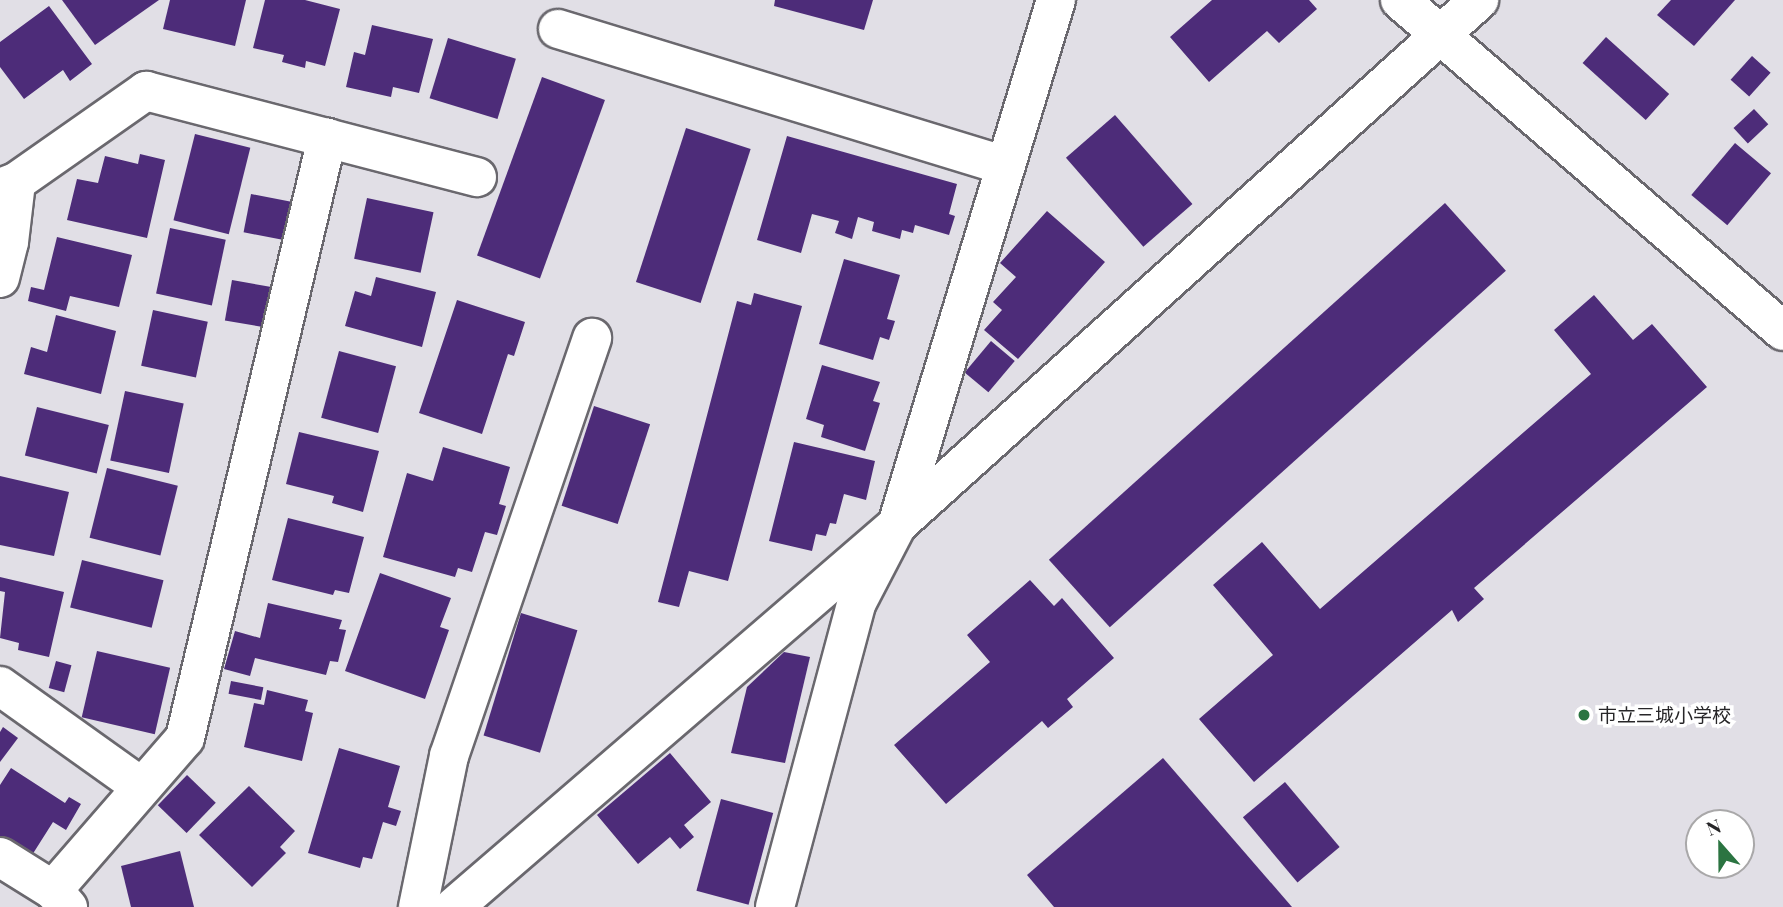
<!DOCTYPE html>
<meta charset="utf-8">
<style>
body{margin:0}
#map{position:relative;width:1783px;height:907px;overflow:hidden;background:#e1dfe6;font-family:"Playfair Display","Noto Sans JP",serif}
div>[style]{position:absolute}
.building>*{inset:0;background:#4d2c79;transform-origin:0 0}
.roads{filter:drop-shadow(2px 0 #6a686e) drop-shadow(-2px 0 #6a686e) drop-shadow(0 2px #6a686e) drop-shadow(0 -2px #6a686e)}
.street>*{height:38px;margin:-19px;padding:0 19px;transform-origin:19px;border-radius:19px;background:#fff}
.dots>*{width:19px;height:19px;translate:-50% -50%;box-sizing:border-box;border:4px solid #fff;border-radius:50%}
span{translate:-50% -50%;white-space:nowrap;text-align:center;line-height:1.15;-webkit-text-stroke:7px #fff;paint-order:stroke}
.poi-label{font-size:19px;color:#272628}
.left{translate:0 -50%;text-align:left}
.north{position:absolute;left:1685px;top:809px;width:70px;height:70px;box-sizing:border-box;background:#fff;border:2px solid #a9a8a9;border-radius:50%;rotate:339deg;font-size:19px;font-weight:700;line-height:28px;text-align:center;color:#272628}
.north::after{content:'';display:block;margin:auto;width:24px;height:32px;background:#2b7441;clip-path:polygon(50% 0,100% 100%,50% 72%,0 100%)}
</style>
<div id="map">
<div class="building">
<div style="clip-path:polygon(62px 0,159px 0,95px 45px)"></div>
<div style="clip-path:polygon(170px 0,246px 0,235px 46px,163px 29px)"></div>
<div style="clip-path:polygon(265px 0,305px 0,340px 9px,325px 66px,306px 61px,305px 68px,282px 62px,284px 55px,253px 48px)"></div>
<div style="clip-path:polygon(775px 0,873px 0,864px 30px,774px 6px)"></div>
<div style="clip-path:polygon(1212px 0,1309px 0,1317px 9px,1279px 43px,1267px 31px,1209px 82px,1170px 37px)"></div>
<div style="clip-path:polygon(1671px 0,1735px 0,1694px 46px,1657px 15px)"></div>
<div style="clip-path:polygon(49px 6px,92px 64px,70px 81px,63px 70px,24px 99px,0 67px,0 42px)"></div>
<div style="clip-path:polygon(372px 25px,433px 39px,419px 93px,393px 87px,391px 97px,346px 87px,354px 52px,365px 55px)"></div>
<div style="left:1606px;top:37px;width:85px;height:35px;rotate:42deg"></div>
<div style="left:448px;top:38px;width:71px;height:63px;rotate:17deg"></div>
<div style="left:1752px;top:56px;width:25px;height:32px;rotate:42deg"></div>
<div style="left:542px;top:77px;width:67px;height:190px;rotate:20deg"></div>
<div style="left:1754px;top:109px;width:21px;height:28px;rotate:47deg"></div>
<div style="left:1115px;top:115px;width:118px;height:65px;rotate:49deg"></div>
<div style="left:686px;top:128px;width:68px;height:162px;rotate:18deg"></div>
<div style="left:195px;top:134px;width:57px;height:89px;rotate:14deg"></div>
<div style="clip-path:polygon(787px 136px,957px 184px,949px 214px,955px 216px,949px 235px,915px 225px,913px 233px,902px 230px,900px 239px,872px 231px,874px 222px,858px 217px,852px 239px,835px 233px,839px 221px,812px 214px,801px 253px,757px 240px)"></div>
<div style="left:1735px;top:143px;width:47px;height:68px;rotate:40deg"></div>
<div style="clip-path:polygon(140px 154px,165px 160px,147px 238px,67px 220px,77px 179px,98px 183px,105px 156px,138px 164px)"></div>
<div style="left:251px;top:194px;width:41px;height:39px;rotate:11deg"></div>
<div style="left:367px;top:198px;width:68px;height:62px;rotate:12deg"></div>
<div style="left:1445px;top:203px;width:91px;height:533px;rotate:48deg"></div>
<div style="clip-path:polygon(1047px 211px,1105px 262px,1018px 359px,984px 330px,1002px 310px,993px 302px,1016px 277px,1000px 263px)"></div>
<div style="left:170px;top:228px;width:57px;height:67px;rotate:12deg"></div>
<div style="clip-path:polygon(57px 237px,132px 255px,119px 307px,70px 296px,66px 311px,28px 301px,31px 287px,44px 290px)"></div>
<div style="clip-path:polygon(844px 259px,900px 275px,887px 319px,895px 321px,889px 340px,880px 337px,873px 360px,819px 344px)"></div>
<div style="clip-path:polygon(376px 277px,436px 292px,422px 347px,345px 326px,355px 291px,371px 296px)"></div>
<div style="left:232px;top:280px;width:40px;height:41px;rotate:10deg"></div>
<div style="clip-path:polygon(754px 293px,802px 306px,728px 581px,689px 571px,679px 607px,658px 602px,737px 301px,751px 305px)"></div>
<div style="clip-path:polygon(1594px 295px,1633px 340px,1652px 324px,1707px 387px,1474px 588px,1484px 599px,1458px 622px,1452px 610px,1254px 782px,1199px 719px,1273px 655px,1213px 585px,1262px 542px,1320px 609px,1591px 374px,1554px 330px)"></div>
<div style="clip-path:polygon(457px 300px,525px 322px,514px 356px,508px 354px,482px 434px,419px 413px)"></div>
<div style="left:153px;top:310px;width:56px;height:57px;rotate:12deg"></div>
<div style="clip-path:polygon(56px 315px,116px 331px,101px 394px,24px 374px,31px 347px,47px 352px)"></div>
<div style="left:991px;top:341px;width:31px;height:41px;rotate:40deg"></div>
<div style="left:339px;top:351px;width:59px;height:69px;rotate:15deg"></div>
<div style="clip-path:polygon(822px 365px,880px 382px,873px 401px,880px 403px,865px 451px,821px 437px,824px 425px,806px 419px)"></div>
<div style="left:125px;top:391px;width:60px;height:71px;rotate:12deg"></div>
<div style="left:594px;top:406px;width:59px;height:105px;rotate:18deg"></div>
<div style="left:37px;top:407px;width:74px;height:50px;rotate:14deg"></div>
<div style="clip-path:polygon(299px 432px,379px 451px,363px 512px,332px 503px,334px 496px,286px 484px)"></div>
<div style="clip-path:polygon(794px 442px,875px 461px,866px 500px,844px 494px,836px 524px,830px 523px,826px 536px,816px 534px,812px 551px,769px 541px)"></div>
<div style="clip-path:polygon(443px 447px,510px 467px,499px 504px,506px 506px,497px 535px,485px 532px,472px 572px,458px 568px,455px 577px,383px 557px,407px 473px,433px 481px)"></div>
<div style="left:107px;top:468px;width:73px;height:72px;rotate:14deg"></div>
<div style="clip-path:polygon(0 476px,69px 492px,54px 556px,0 545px)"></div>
<div style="clip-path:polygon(288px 518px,364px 537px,349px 593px,335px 590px,333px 595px,272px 580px)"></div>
<div style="left:82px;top:560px;width:84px;height:49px;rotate:14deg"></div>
<div style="clip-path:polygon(380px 573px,451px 598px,440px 627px,449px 630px,425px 699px,345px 671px)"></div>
<div style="clip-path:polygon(0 577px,64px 592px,49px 657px,18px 650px,19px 643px,0 638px,5px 592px,0 591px)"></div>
<div style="clip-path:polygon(1030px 580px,1054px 606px,1062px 598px,1114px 658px,1067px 699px,1073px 707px,1048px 728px,1042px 721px,946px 804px,894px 745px,990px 662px,967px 635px)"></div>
<div style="clip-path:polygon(268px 603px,342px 620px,339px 629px,346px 630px,338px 662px,330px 661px,326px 675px,255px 658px,250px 676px,224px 669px,235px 631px,260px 638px)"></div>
<div style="left:521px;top:613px;width:59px;height:128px;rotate:17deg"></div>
<div style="left:97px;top:651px;width:75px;height:68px;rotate:13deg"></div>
<div style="clip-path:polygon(784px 652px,810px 657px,785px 763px,731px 753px,747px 687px)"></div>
<div style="left:56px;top:661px;width:16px;height:28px;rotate:15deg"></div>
<div style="left:231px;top:681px;width:33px;height:13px;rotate:11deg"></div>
<div style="clip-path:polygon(267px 690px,308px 700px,305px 711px,313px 713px,302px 761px,244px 747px,254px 703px,264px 705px)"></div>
<div style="clip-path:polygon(3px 727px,18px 738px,0 762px,0 732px)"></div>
<div style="clip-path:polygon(339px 748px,400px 766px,388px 807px,401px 811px,396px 826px,383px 822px,372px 859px,363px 857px,360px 868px,308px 853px)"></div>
<div style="clip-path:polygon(670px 753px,711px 802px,684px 825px,694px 837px,680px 849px,670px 837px,638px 864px,597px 815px)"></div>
<div style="clip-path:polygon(1163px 758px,1292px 907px,1054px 907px,1027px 875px)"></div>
<div style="clip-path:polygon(11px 768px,65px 803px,69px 797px,81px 804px,66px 830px,53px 822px,27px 863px,0 845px,0 785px)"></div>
<div style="left:187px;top:775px;width:40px;height:42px;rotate:44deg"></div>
<div style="left:1285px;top:782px;width:85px;height:55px;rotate:50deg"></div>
<div style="clip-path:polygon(249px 786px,295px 831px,280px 847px,286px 853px,252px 887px,199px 835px)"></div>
<div style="left:721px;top:799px;width:54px;height:95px;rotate:15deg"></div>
<div style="clip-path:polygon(180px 851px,194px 907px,131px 907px,121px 866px)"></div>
</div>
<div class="roads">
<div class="street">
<div style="left:1400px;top:0;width:506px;rotate:40.83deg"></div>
<div style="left:558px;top:29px;width:468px;rotate:17deg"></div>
<div style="left:0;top:188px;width:17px;rotate:-21deg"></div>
<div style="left:16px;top:182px;width:159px;rotate:-35deg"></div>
<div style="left:146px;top:91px;width:342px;rotate:14.6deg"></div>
<div style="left:0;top:278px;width:37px;rotate:-76deg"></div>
<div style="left:9px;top:242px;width:60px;rotate:-83.3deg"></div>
<div style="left:0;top:686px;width:172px;rotate:35.5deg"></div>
<div style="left:0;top:857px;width:62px;rotate:31.9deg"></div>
<div style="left:53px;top:890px;width:23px;rotate:49deg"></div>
<div style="left:53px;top:890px;width:201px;rotate:-49deg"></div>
<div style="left:185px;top:738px;width:617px;rotate:-76.68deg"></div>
<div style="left:418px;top:907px;width:154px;rotate:-78.4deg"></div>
<div style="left:449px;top:756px;width:442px;rotate:-71.1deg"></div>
<div style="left:454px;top:907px;width:585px;rotate:-40.77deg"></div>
<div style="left:897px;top:525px;width:784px;rotate:-42.05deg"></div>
<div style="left:775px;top:907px;width:316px;rotate:-75deg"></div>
<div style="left:857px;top:602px;width:87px;rotate:-62.5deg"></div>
<div style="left:897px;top:525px;width:549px;rotate:-73.15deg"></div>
</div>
</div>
<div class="dots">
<div style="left:1584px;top:715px;background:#2b7441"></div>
</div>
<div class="poi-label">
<span class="left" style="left:1598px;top:715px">市立三城小学校</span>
</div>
<div class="north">N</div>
</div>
